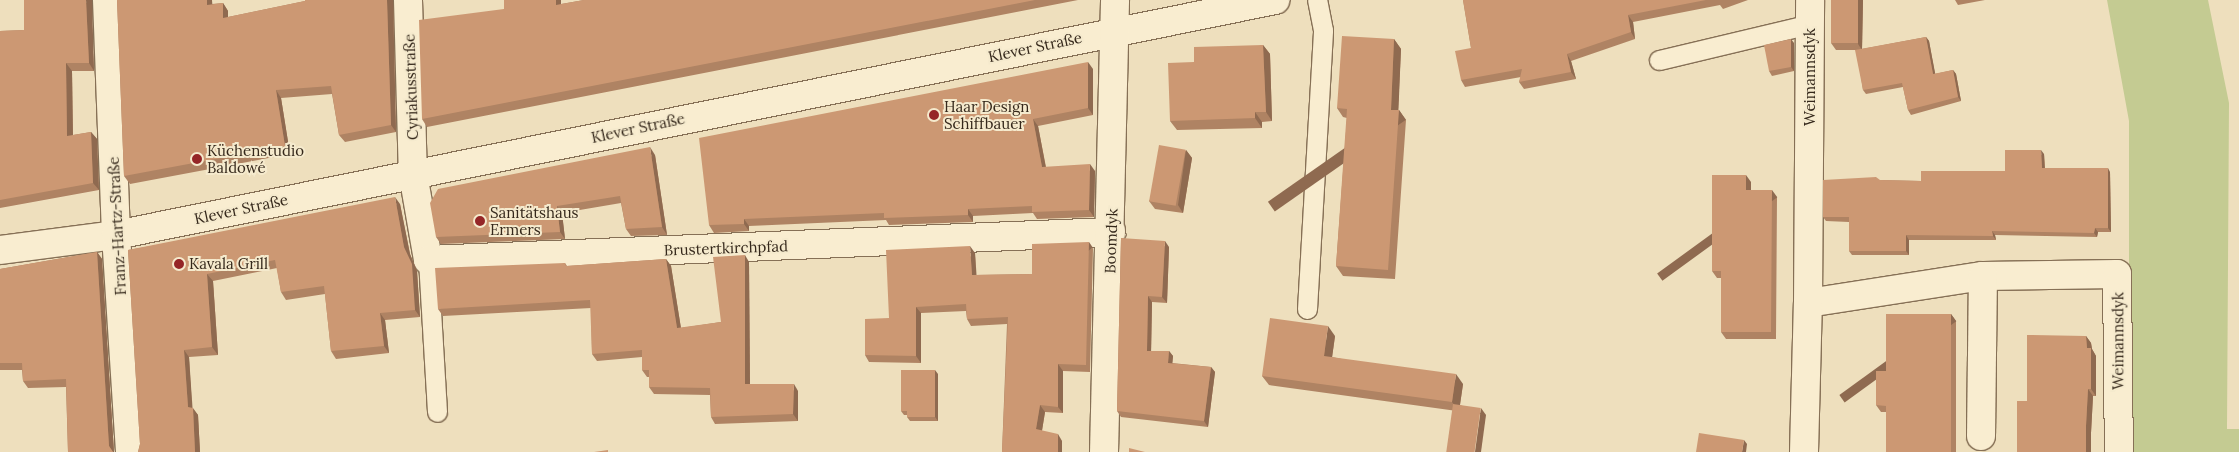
<!DOCTYPE html>
<meta charset="utf-8">
<style>
body{margin:0}
#map{position:relative;width:2239px;height:452px;overflow:hidden;background:#eedfbd;font-family:Lora,serif}
div>[style]{position:absolute}
.green>*{inset:0;background:#c4cb92}
.roads{filter:drop-shadow(1px 0 #867056) drop-shadow(-1px 0 #867056) drop-shadow(0 1px #867056) drop-shadow(0 -1px #867056)}
.lane>*{height:19px;margin:-9.5px;padding:0 9.5px;transform-origin:9.5px;border-radius:9.5px;background:#f9edd0}
.street>*{height:28px;margin:-14px;padding:0 14px;transform-origin:14px;border-radius:14px;background:#f9edd0}
.wall>*{inset:0;background:#af8363}
.shaded-wall>*{inset:0;background:#8f6a50;transform-origin:0 0}
.building>*{inset:0;background:#cc9873;transform-origin:0 0}
.dots>*{width:14px;height:14px;translate:-50% -50%;box-sizing:border-box;border:2px solid #f5eacd;border-radius:50%}
span{translate:-50% -50%;white-space:nowrap;text-align:center;line-height:1.15;-webkit-text-stroke:4px #f5eacd;paint-order:stroke}
.street-label{font-size:15px;color:#35281b}
.poi-label{font-size:15px;color:#35281b}
.left{translate:0 -50%;text-align:left}
</style>
<div id="map">
<div class="green">
<div style="clip-path:polygon(2107px 0,2208px 0,2229px 103px,2227px 429px,2239px 429px,2239px 452px,2129px 452px,2129px 121px)"></div>
</div>
<div class="roads">
<div class="lane">
<div style="left:1659px;top:60px;width:155px;rotate:-13.4deg"></div>
<div style="left:428px;top:260px;width:152px;rotate:86.6deg"></div>
<div style="left:1307px;top:309px;width:279px;rotate:-86.7deg"></div>
<div style="left:1323px;top:30px;width:31px;rotate:-101deg"></div>
</div>
<div class="street">
<div style="left:107px;top:0;width:235px;rotate:87.8deg"></div>
<div style="left:116px;top:235px;width:217px;rotate:86.3deg"></div>
<div style="left:408px;top:0;width:174px;rotate:88.4deg"></div>
<div style="left:413px;top:174px;width:87px;rotate:80.1deg"></div>
<div style="left:428px;top:260px;width:684px;rotate:-2.35deg"></div>
<div style="left:0;top:250px;width:117px;rotate:-7.4deg"></div>
<div style="left:116px;top:235px;width:1183px;rotate:-11.46deg"></div>
<div style="left:1808px;top:303px;width:177px;rotate:-8.8deg"></div>
<div style="left:1983px;top:276px;width:134px;rotate:-0.9deg"></div>
<div style="left:2117px;top:274px;width:178px;rotate:89.4deg"></div>
<div style="left:1981px;top:436px;width:160px;rotate:-89.3deg"></div>
<div style="left:1104px;top:452px;width:452px;rotate:-88.6deg"></div>
<div style="left:1804px;top:452px;width:149px;rotate:-88.5deg"></div>
<div style="left:1808px;top:303px;width:303px;rotate:-89.6deg"></div>
</div>
</div>
<div class="wall">
<div style="clip-path:polygon(117px 0,212px 0,212px 4px,223px 3px,228px 11px,228px 17px,305px 1px,305px 0,393px 0,396px 132px,345px 142px,339px 135px,332px 94px,281px 98px,290px 154px,130px 184px,124px 176px)"></div>
<div style="clip-path:polygon(561px 0,561px 4px,584px 0,1078px 0,427px 127px,422px 119px,504px 9px)"></div>
<div style="clip-path:polygon(1463px 0,1748px 0,1723px 9px,1720px 5px,1633px 22px,1635px 39px,1571px 61px,1576px 79px,1524px 89px,1519px 82px,1521px 77px,1465px 87px,1461px 80px,1471px 48px)"></div>
<div style="clip-path:polygon(1863px 0,1862px 49px,1926px 37px,1929px 41px,1935px 74px,1953px 70px,1956px 74px,1961px 101px,1911px 115px,1908px 110px,1903px 87px,1866px 94px,1863px 90px,1857px 50px,1836px 50px,1831px 43px)"></div>
<div style="clip-path:polygon(1955px 0,1985px 0,1958px 5px)"></div>
<div style="clip-path:polygon(91px 1px,94px 71px,72px 71px,73px 135px,91px 132px,97px 139px,99px 190px,0 208px,0 31px,24px 30px)"></div>
<div style="clip-path:polygon(1394px 39px,1401px 49px,1398px 110px,1399px 110px,1406px 120px,1395px 279px,1343px 276px,1336px 266px,1347px 118px,1343px 117px,1337px 108px)"></div>
<div style="clip-path:polygon(1794px 43px,1794px 71px,1772px 76px,1769px 71px)"></div>
<div style="clip-path:polygon(1263px 45px,1270px 54px,1272px 121px,1262px 122px,1262px 128px,1177px 130px,1170px 121px,1194px 62px)"></div>
<div style="clip-path:polygon(1093px 69px,1093px 115px,1038px 126px,1046px 167px,1095px 171px,1094px 217px,1037px 219px,1033px 213px,973px 216px,973px 222px,889px 225px,886px 220px,749px 226px,749px 231px,714px 233px,709px 225px)"></div>
<div style="clip-path:polygon(1186px 150px,1192px 158px,1183px 213px,1155px 209px,1149px 201px)"></div>
<div style="clip-path:polygon(2044px 154px,2045px 168px,2110px 172px,2111px 232px,2098px 232px,2097px 237px,1995px 235px,1996px 240px,1909px 240px,1909px 255px,1852px 255px,1849px 251px,1849px 222px,1826px 221px,1823px 217px,1880px 180px,1921px 181px,2005px 171px)"></div>
<div style="clip-path:polygon(655px 155px,667px 235px,631px 236px,626px 229px,621px 203px,562px 213px,565px 239px,441px 244px,436px 237px)"></div>
<div style="clip-path:polygon(1751px 182px,1751px 190px,1777px 197px,1776px 339px,1726px 339px,1721px 332px,1721px 278px,1717px 278px,1712px 271px)"></div>
<div style="clip-path:polygon(400px 204px,410px 254px,417px 271px,420px 317px,385px 320px,389px 353px,336px 359px,331px 351px,325px 294px,286px 300px,281px 292px,277px 268px,213px 281px,218px 355px,189px 357px,192px 408px,198px 415px,200px 452px,138px 452px,140px 444px,128px 250px)"></div>
<div style="clip-path:polygon(1121px 238px,1169px 247px,1167px 303px,1152px 302px,1151px 351px,1169px 351px,1173px 356px,1172px 363px,1211px 367px,1215px 372px,1208px 427px,1121px 417px,1117px 411px)"></div>
<div style="clip-path:polygon(1093px 248px,1090px 372px,1063px 371px,1063px 413px,1045px 412px,1042px 431px,1062px 441px,1062px 452px,1002px 452px,1007px 324px,971px 326px,967px 319px,966px 311px,921px 313px,921px 363px,869px 362px,865px 355px,889px 318px,975px 253px,976px 275px,1032px 274px)"></div>
<div style="clip-path:polygon(97px 252px,102px 259px,114px 452px,68px 452px,66px 387px,28px 388px,23px 381px,22px 370px,0 370px,0 269px)"></div>
<div style="clip-path:polygon(666px 259px,671px 266px,681px 328px,721px 322px,749px 262px,750px 384px,798px 391px,798px 421px,715px 424px,711px 417px,710px 395px,654px 394px,649px 387px,649px 377px,647px 377px,642px 370px,642px 357px,597px 361px,592px 354px,591px 308px,443px 316px,438px 309px,565px 263px,567px 266px)"></div>
<div style="clip-path:polygon(1951px 314px,1956px 321px,1956px 452px,1886px 452px,1886px 412px,1881px 412px,1876px 405px,1886px 371px)"></div>
<div style="clip-path:polygon(1335px 336px,1332px 357px,1463px 384px,1460px 405px,1486px 415px,1269px 385px,1262px 376px)"></div>
<div style="clip-path:polygon(2086px 336px,2091px 343px,2092px 349px,2096px 356px,2096px 396px,2093px 396px,2091px 433px,2091px 452px,2017px 452px,2027px 401px)"></div>
<div style="clip-path:polygon(938px 374px,938px 421px,910px 421px,907px 417px,907px 415px,904px 415px,901px 411px)"></div>
</div>
<div class="shaded-wall">
<div style="clip-path:polygon(86px 0,92px 0,94px 71px,89px 63px)"></div>
<div style="clip-path:polygon(207px 0,212px 0,213px 13px,207px 5px)"></div>
<div style="clip-path:polygon(387px 0,393px 0,396px 132px,391px 125px)"></div>
<div style="clip-path:polygon(556px 0,561px 0,561px 13px,556px 5px)"></div>
<div style="clip-path:polygon(1858px 0,1863px 0,1862px 50px,1858px 44px)"></div>
<div style="clip-path:polygon(223px 3px,228px 11px,228px 25px,223px 18px)"></div>
<div style="clip-path:polygon(1628px 15px,1633px 22px,1635px 39px,1631px 32px)"></div>
<div style="clip-path:polygon(1926px 37px,1929px 41px,1936px 78px,1933px 74px)"></div>
<div style="clip-path:polygon(1394px 39px,1401px 49px,1398px 120px,1391px 110px)"></div>
<div style="clip-path:polygon(1791px 39px,1794px 43px,1794px 71px,1791px 67px)"></div>
<div style="clip-path:polygon(1263px 45px,1270px 54px,1272px 121px,1266px 112px)"></div>
<div style="clip-path:polygon(1567px 54px,1571px 61px,1576px 79px,1571px 72px)"></div>
<div style="clip-path:polygon(1088px 62px,1093px 69px,1093px 115px,1088px 108px)"></div>
<div style="clip-path:polygon(66px 63px,72px 71px,73px 144px,67px 136px)"></div>
<div style="clip-path:polygon(1953px 70px,1956px 74px,1961px 101px,1958px 97px)"></div>
<div style="clip-path:polygon(276px 90px,281px 98px,290px 154px,285px 146px)"></div>
<div style="left:1399px;top:110px;width:12px;height:160px;rotate:55deg"></div>
<div style="clip-path:polygon(1255px 112px,1262px 122px,1262px 128px,1255px 118px)"></div>
<div style="clip-path:polygon(1033px 119px,1038px 126px,1047px 174px,1042px 167px)"></div>
<div style="clip-path:polygon(91px 132px,97px 139px,99px 190px,93px 183px)"></div>
<div style="clip-path:polygon(650px 147px,655px 155px,667px 235px,662px 227px)"></div>
<div style="clip-path:polygon(1186px 150px,1192px 158px,1183px 213px,1178px 205px)"></div>
<div style="clip-path:polygon(2041px 150px,2044px 154px,2045px 173px,2042px 168px)"></div>
<div style="clip-path:polygon(1090px 164px,1095px 171px,1094px 217px,1089px 210px)"></div>
<div style="clip-path:polygon(2108px 168px,2110px 172px,2111px 232px,2108px 228px)"></div>
<div style="clip-path:polygon(1746px 175px,1751px 182px,1751px 197px,1746px 190px)"></div>
<div style="left:1772px;top:190px;width:9px;height:142px;rotate:54deg"></div>
<div style="clip-path:polygon(395px 197px,400px 204px,410px 254px,417px 271px,420px 317px,415px 310px)"></div>
<div style="clip-path:polygon(557px 206px,562px 213px,565px 239px,560px 232px)"></div>
<div style="clip-path:polygon(968px 209px,973px 216px,973px 222px,968px 215px)"></div>
<div style="clip-path:polygon(744px 219px,749px 226px,749px 231px,744px 224px)"></div>
<div style="clip-path:polygon(2095px 228px,2098px 232px,2097px 237px,2094px 233px)"></div>
<div style="clip-path:polygon(1992px 231px,1995px 235px,1996px 240px,1993px 236px)"></div>
<div style="clip-path:polygon(1906px 235px,1909px 240px,1909px 255px,1906px 251px)"></div>
<div style="clip-path:polygon(1165px 241px,1169px 247px,1167px 303px,1162px 297px)"></div>
<div style="left:1089px;top:242px;width:7px;height:123px;rotate:56deg"></div>
<div style="clip-path:polygon(970px 246px,975px 253px,977px 282px,972px 275px)"></div>
<div style="clip-path:polygon(97px 252px,102px 259px,114px 452px,113px 452px,109px 446px)"></div>
<div style="clip-path:polygon(745px 255px,749px 262px,750px 391px,745px 384px)"></div>
<div style="clip-path:polygon(666px 259px,671px 266px,682px 335px,677px 328px)"></div>
<div style="clip-path:polygon(207px 274px,213px 281px,218px 355px,212px 347px)"></div>
<div style="clip-path:polygon(1148px 296px,1152px 302px,1151px 356px,1147px 351px)"></div>
<div style="clip-path:polygon(916px 307px,921px 313px,921px 363px,916px 356px)"></div>
<div style="clip-path:polygon(380px 313px,385px 320px,389px 353px,384px 346px)"></div>
<div style="left:1951px;top:314px;width:9px;height:138px;rotate:54deg"></div>
<div style="clip-path:polygon(1328px 326px,1335px 336px,1331px 365px,1324px 356px)"></div>
<div style="clip-path:polygon(2086px 336px,2091px 343px,2092px 349px,2096px 356px,2096px 396px,2091px 389px,2087px 348px)"></div>
<div style="clip-path:polygon(184px 350px,189px 357px,193px 415px,188px 407px)"></div>
<div style="clip-path:polygon(1169px 351px,1173px 356px,1172px 369px,1168px 363px)"></div>
<div style="clip-path:polygon(1058px 364px,1063px 371px,1063px 413px,1058px 407px)"></div>
<div style="clip-path:polygon(1211px 367px,1215px 372px,1208px 427px,1204px 421px)"></div>
<div style="clip-path:polygon(935px 370px,938px 374px,938px 421px,935px 417px)"></div>
<div style="clip-path:polygon(1456px 374px,1463px 384px,1459px 411px,1452px 402px)"></div>
<div style="clip-path:polygon(794px 384px,798px 391px,798px 421px,793px 414px)"></div>
<div style="clip-path:polygon(2088px 389px,2093px 396px,2091px 433px,2091px 452px,2086px 452px,2086px 426px)"></div>
<div style="clip-path:polygon(1040px 405px,1045px 412px,1041px 436px,1036px 429px)"></div>
<div style="clip-path:polygon(193px 408px,198px 415px,200px 452px,195px 452px)"></div>
<div style="clip-path:polygon(1481px 408px,1486px 415px,1481px 452px,1475px 452px)"></div>
<div style="clip-path:polygon(1058px 434px,1062px 441px,1062px 452px,1058px 452px)"></div>
<div style="clip-path:polygon(1744px 440px,1747px 444px,1746px 452px,1742px 452px)"></div>
</div>
<div class="building">
<div style="clip-path:polygon(24px 0,86px 0,89px 63px,66px 63px,67px 136px,91px 132px,93px 183px,0 200px,0 31px,24px 30px)"></div>
<div style="clip-path:polygon(117px 0,207px 0,207px 5px,223px 3px,223px 18px,305px 1px,305px 0,387px 0,391px 125px,339px 135px,331px 86px,276px 90px,285px 146px,124px 176px)"></div>
<div style="clip-path:polygon(504px 0,556px 0,556px 5px,584px 0,1035px 0,422px 119px,419px 20px,504px 9px)"></div>
<div style="clip-path:polygon(1463px 0,1706px 0,1628px 15px,1631px 32px,1567px 54px,1571px 72px,1519px 82px,1522px 69px,1461px 80px,1455px 51px,1471px 48px)"></div>
<div style="left:1831px;top:0;width:27px;height:43px"></div>
<div style="clip-path:polygon(1342px 36px,1394px 39px,1391px 110px,1399px 110px,1388px 270px,1336px 266px,1347px 109px,1337px 108px)"></div>
<div style="clip-path:polygon(1926px 37px,1933px 74px,1953px 70px,1958px 97px,1908px 110px,1902px 83px,1863px 90px,1855px 50px)"></div>
<div style="clip-path:polygon(1791px 39px,1791px 67px,1769px 71px,1764px 45px)"></div>
<div style="clip-path:polygon(1263px 45px,1266px 112px,1255px 112px,1255px 118px,1170px 121px,1168px 63px,1194px 62px,1194px 47px)"></div>
<div style="clip-path:polygon(1088px 62px,1088px 108px,1033px 119px,1042px 167px,1090px 164px,1089px 210px,1032px 212px,1032px 206px,968px 209px,968px 215px,884px 218px,884px 213px,744px 219px,744px 224px,709px 225px,699px 138px)"></div>
<div style="left:1159px;top:145px;width:27px;height:57px;rotate:10deg"></div>
<div style="clip-path:polygon(650px 147px,662px 227px,626px 229px,620px 196px,557px 206px,560px 232px,436px 237px,430px 203px,438px 189px)"></div>
<div style="clip-path:polygon(2005px 150px,2041px 150px,2042px 168px,2108px 168px,2108px 228px,2095px 228px,2094px 233px,1992px 231px,1993px 236px,1906px 235px,1906px 251px,1849px 251px,1849px 217px,1823px 217px,1823px 180px,1876px 177px,1880px 180px,1921px 181px,1921px 171px,2005px 171px)"></div>
<div style="clip-path:polygon(1712px 175px,1746px 175px,1746px 190px,1772px 190px,1771px 332px,1721px 332px,1721px 271px,1712px 271px)"></div>
<div style="clip-path:polygon(395px 197px,404px 247px,412px 264px,415px 310px,380px 313px,384px 346px,331px 351px,324px 286px,281px 292px,275px 260px,207px 274px,212px 347px,184px 350px,188px 407px,193px 408px,195px 452px,138px 452px,140px 444px,128px 250px)"></div>
<div style="clip-path:polygon(1121px 238px,1165px 241px,1162px 297px,1148px 296px,1147px 351px,1169px 351px,1168px 363px,1211px 367px,1204px 421px,1117px 411px)"></div>
<div style="clip-path:polygon(1089px 242px,1086px 365px,1058px 364px,1058px 407px,1040px 405px,1036px 429px,1058px 434px,1058px 452px,1002px 452px,1008px 317px,967px 319px,966px 304px,916px 307px,916px 356px,865px 355px,865px 319px,889px 318px,886px 250px,970px 246px,972px 275px,1032px 274px,1032px 244px)"></div>
<div style="clip-path:polygon(97px 252px,109px 446px,113px 452px,68px 452px,66px 379px,23px 381px,22px 363px,0 363px,0 269px)"></div>
<div style="clip-path:polygon(745px 255px,745px 384px,794px 384px,793px 414px,711px 417px,710px 388px,649px 387px,649px 370px,642px 370px,642px 350px,592px 354px,590px 300px,438px 309px,435px 268px,565px 263px,566px 266px,666px 259px,677px 328px,721px 322px,713px 257px)"></div>
<div style="clip-path:polygon(1886px 314px,1951px 314px,1951px 452px,1886px 452px,1886px 406px,1876px 405px,1876px 371px,1886px 371px)"></div>
<div style="clip-path:polygon(1270px 318px,1328px 326px,1324px 356px,1456px 374px,1452px 402px,1262px 376px)"></div>
<div style="clip-path:polygon(2027px 335px,2086px 336px,2087px 348px,2091px 348px,2091px 389px,2088px 389px,2086px 426px,2086px 452px,2017px 452px,2017px 401px,2027px 401px)"></div>
<div style="clip-path:polygon(901px 370px,935px 370px,935px 417px,907px 417px,907px 411px,901px 411px)"></div>
<div style="left:1453px;top:404px;width:28px;height:49px;rotate:8deg"></div>
<div style="clip-path:polygon(1699px 433px,1744px 440px,1742px 452px,1696px 452px)"></div>
<div style="clip-path:polygon(1129px 448px,1145px 452px,1129px 452px)"></div>
<div style="clip-path:polygon(608px 450px,608px 452px,594px 452px)"></div>
</div>
<div class="dots">
<div style="left:934px;top:115px;background:#952627"></div>
<div style="left:197px;top:159px;background:#952627"></div>
<div style="left:480px;top:221px;background:#952627"></div>
<div style="left:179px;top:264px;background:#952627"></div>
</div>
<div class="street-label">
<span style="left:1035px;top:47px;rotate:-12deg">Klever Straße</span>
<span style="left:1810px;top:77px;rotate:-90deg">Weimannsdyk</span>
<span style="left:411px;top:87px;rotate:-92deg">Cyriakusstraße</span>
<span style="left:638px;top:128px;rotate:-12deg">Klever Straße</span>
<span style="left:241px;top:209px;rotate:-12deg">Klever Straße</span>
<span style="left:117px;top:226px;rotate:-93deg">Franz-Hartz-Straße</span>
<span style="left:1111px;top:241px;rotate:-88deg">Boomdyk</span>
<span style="left:726px;top:248px;rotate:-2deg">Brustertkirchpfad</span>
<span style="left:2118px;top:341px;rotate:-90deg">Weimannsdyk</span>
</div>
<div class="poi-label">
<span class="left" style="left:944px;top:115px">Haar Design<br>Schiffbauer</span>
<span class="left" style="left:207px;top:159px">Küchenstudio<br>Baldowé</span>
<span class="left" style="left:490px;top:221px">Sanitätshaus<br>Ermers</span>
<span class="left" style="left:189px;top:264px">Kavala Grill</span>
</div>
</div>
